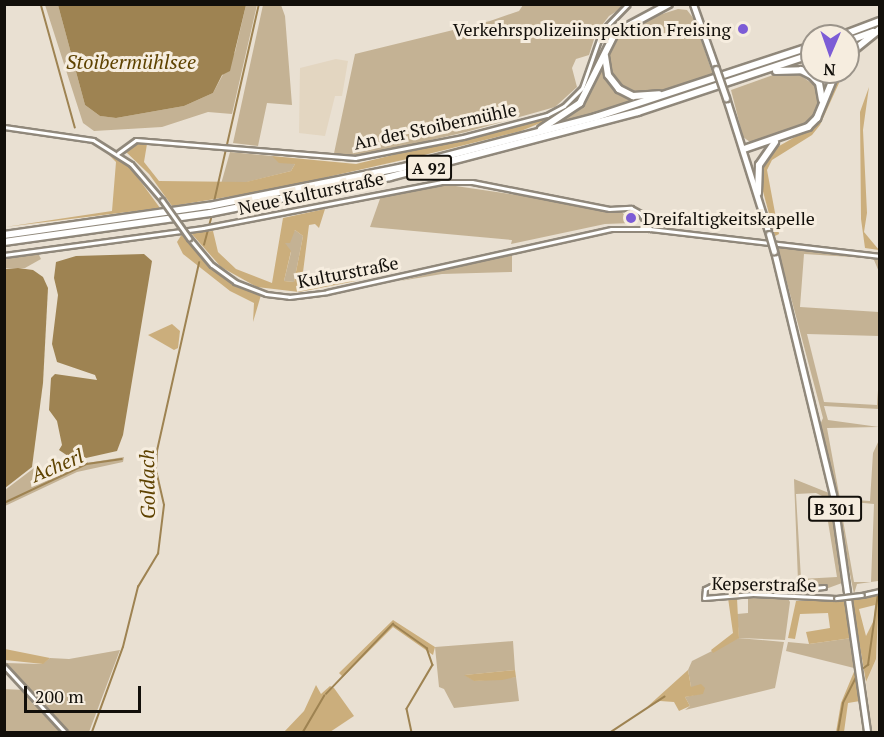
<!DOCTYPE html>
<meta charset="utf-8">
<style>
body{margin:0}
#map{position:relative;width:884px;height:737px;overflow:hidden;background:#e9e0d2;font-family:"PT Serif",serif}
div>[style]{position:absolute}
.built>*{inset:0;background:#e3d6c1}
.green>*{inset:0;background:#c4b294}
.forest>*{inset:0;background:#cbae7c}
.water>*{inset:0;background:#9e8352}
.stream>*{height:1.5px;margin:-0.75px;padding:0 0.75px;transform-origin:0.75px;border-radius:0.75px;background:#9e8352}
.roads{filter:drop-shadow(2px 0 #90887b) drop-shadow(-2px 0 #90887b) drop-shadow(0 2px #90887b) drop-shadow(0 -2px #90887b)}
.street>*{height:3px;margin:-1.5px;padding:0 1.5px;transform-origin:1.5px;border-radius:1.5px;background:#fff}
.primary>*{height:5px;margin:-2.5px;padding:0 2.5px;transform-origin:2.5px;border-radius:2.5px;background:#fff}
.highway>*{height:6px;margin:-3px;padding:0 3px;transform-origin:3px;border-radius:3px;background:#fff}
.bridges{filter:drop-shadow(2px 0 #90887b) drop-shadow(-2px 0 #90887b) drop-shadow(0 2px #90887b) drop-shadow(0 -2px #90887b)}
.street-bridge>*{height:3px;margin:-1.5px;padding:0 1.5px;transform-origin:1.5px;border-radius:1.5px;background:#fff}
.primary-bridge>*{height:5px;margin:-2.5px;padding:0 2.5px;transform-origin:2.5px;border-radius:2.5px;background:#fff}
.dots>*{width:16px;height:16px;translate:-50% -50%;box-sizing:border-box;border:3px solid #f6eddf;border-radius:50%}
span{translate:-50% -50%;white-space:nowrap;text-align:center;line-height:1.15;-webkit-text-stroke:6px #f6eddf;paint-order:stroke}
.shield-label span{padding:2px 4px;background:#f6eddf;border:2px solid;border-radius:4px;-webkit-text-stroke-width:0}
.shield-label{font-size:16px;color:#120f0a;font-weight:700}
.poi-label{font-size:18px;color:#120f0a}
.right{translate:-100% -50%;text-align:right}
.left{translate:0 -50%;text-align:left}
.street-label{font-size:18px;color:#120f0a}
.water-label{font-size:20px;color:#5e4200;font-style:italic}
.frame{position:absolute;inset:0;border:6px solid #120f0a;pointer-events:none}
.north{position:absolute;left:800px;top:24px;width:60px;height:60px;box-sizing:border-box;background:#f6eddf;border:2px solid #9b948a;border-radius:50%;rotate:182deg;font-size:16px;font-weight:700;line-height:24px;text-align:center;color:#120f0a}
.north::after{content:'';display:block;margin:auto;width:21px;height:27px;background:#7c5cd6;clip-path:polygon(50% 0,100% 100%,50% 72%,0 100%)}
.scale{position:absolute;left:24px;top:686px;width:117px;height:27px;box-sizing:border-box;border:3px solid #120f0a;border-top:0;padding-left:8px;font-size:18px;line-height:21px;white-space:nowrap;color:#120f0a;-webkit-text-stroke:4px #f6eddf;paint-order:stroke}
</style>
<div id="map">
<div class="built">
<div style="clip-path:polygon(336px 59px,348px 61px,342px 96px,335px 96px,325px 136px,299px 133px,300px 68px)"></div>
<div style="clip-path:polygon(879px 615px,879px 732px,872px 732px,866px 683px,876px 659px)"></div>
</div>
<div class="green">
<div style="clip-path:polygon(45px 5px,58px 5px,85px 105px,100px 116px,116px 118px,184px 106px,213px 93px,235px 52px,246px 5px,257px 5px,232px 114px,208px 112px,162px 127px,94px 131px,83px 123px)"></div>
<div style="clip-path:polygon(263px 5px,281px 5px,285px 16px,292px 105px,267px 103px,258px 146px,233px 143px)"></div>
<div style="clip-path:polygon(523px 5px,625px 6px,609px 16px,596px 33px,589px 55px,576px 59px,572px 68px,577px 87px,555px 107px,466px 132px,357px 157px,333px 158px,355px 54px,490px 21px,519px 11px)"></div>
<div style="clip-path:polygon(678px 9px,687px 10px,694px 19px,713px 75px,654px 94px,627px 92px,613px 81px,607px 64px,615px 36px,637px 22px)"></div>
<div style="clip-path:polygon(602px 61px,603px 72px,616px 91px,637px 100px,561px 123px,592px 91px)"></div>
<div style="clip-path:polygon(797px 73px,817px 87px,820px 101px,816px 113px,800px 127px,750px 142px,743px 137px,731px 90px,773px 75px)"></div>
<div style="clip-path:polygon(230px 152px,272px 156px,295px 164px,291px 171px,247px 182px,221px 184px)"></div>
<div style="clip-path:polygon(442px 184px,620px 210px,632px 223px,605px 224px,511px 244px,512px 240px,370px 227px,381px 196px)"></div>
<div style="clip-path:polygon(295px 230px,303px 236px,294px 282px,284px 281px,291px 252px,285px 248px,285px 242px)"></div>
<div style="clip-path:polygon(evenodd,777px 245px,879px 258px,879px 272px,874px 260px,867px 258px,804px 254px,800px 307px,879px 312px,879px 336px,807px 334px,824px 402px,877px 405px,879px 375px,879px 409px,824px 406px,828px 420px,879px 427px,827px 428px,840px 499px,870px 501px,873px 453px,879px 440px,878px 581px,857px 584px,854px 594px,820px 425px,823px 418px,777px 245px,843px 501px,874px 504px,871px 582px,854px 582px,840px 503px,843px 501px)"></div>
<div style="clip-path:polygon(38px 253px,41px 259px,25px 268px,5px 268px,5px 257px)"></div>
<div style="clip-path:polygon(512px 253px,512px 272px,442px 274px,400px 281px)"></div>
<div style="clip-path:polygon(124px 457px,123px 462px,77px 472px,5px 506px,5px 490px,34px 468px,36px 485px,87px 463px)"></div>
<div style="clip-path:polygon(evenodd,794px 479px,829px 493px,846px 595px,842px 583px,823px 590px,821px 584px,803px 585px,798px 581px,794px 479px,816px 493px,824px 497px,837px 577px,801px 579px,796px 494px,816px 493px)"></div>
<div style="clip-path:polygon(748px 596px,787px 597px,790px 602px,785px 640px,739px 638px,737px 614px,748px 613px)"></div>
<div style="clip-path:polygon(738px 638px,784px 642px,775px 688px,685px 710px,690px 706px,685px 697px,703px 693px,691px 687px,688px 670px,692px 661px)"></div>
<div style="clip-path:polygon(852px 638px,854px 668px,786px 651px,788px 642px,809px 644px)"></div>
<div style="clip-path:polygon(513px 641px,515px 670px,465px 675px,475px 681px,516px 677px,519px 701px,454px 708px,444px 689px,439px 687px,435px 647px)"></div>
<div style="clip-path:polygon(120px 650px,89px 732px,69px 732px,5px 663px,42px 664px,50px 658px,69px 659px)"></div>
<div style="clip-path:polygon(4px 689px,24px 690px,63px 732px,5px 732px)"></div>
</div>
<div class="forest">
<div style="clip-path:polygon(840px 72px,844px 72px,820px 125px,812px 135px,772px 160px,767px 170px,779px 234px,775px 236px,761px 184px,762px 168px,772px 150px,818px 124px)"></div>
<div style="clip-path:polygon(869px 87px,863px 130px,867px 213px,864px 232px,879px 250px,865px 248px,861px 219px,860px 112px)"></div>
<div style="clip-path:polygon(562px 114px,521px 131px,416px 157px,270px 190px,172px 206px,149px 174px,125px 151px,131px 143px,147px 144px,144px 162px,159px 181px,246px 182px,291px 171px,295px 164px,279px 163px,272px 156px,356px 164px)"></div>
<div style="clip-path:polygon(99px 145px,130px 167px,160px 208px,5px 227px,112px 211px,116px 162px)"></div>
<div style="clip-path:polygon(evenodd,325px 209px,319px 228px,315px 224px,309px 225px,302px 280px,321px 274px,320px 282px,356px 281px,299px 292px,257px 287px,221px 267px,191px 233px,213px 231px,218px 252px,236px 269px,272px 283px,283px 218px,325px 209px,295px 230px,303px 236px,294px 282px,284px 281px,291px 251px,285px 243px,290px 243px,295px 230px)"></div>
<div style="clip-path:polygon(182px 234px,214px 271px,261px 295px,253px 322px,254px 303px,230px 291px,183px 254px,177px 242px)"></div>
<div style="clip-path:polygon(172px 324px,180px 331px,178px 348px,174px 350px,148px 335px)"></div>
<div style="clip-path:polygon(evenodd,879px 594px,876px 659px,866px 682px,852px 600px,879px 594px,875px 605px,874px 620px,866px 636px,859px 609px,875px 605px)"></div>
<div style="clip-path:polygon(728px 598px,737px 598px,739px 638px,713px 653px,711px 650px,733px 633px)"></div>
<div style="clip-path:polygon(796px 601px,847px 601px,852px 638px,809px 644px,806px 632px,830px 628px,828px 613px,800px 614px,795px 639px,788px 638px)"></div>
<div style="clip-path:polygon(393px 620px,435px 647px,433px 655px,393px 627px,343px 677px,339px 673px)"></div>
<div style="clip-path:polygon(5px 649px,50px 658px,43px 664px,5px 660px)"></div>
<div style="clip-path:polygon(856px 667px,860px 701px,848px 703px,844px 732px,836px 732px,841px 703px)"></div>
<div style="clip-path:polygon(515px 670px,516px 677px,502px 680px,474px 681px,464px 675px)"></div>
<div style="clip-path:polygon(688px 670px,691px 687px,701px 684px,705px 688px,703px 694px,685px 697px,690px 706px,679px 711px,674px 702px,660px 701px,647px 707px)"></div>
<div style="clip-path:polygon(316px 685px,321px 694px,330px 686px,334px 688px,354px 716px,330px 732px,284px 732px,304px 711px)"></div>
</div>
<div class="water">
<div style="clip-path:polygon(58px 5px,58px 4px,246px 5px,230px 71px,222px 75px,213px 93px,184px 106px,116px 118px,100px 116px,85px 105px)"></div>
<div style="clip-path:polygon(144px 254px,152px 261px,123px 435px,117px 451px,86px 458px,68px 456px,59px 450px,62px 445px,57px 421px,49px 410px,51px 378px,55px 374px,97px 380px,95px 375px,57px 362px,52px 344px,58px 295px,54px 278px,56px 262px,76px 256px)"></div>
<div style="clip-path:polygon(18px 268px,33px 270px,43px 277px,48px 288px,43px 383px,32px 467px,5px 488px,5px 269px)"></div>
</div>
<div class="stream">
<div style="left:41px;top:4px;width:128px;rotate:74.5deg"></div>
<div style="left:214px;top:202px;width:203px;rotate:-77.2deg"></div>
<div style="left:204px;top:245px;width:30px;rotate:-75deg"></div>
<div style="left:4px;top:503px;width:92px;rotate:-25.2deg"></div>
<div style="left:87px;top:464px;width:35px;rotate:-8deg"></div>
<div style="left:861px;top:670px;width:9px;rotate:-36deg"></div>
<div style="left:868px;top:665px;width:86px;rotate:-82deg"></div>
<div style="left:326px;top:694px;width:97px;rotate:-46.3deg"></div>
<div style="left:393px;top:624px;width:42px;rotate:35.2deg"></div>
<div style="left:427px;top:648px;width:18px;rotate:71deg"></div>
<div style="left:433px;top:665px;width:51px;rotate:120.6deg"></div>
<div style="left:407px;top:709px;width:24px;rotate:78deg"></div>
<div style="left:92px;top:732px;width:90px;rotate:-70deg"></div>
<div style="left:123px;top:647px;width:62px;rotate:-76deg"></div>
<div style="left:138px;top:587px;width:39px;rotate:-59deg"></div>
<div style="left:158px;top:554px;width:49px;rotate:-83deg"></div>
<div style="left:164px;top:505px;width:37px;rotate:-103deg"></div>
<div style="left:156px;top:469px;width:18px;rotate:-87deg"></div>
<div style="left:157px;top:451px;width:193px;rotate:-77.4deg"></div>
<div style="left:303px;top:732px;width:42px;rotate:-59.7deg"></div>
<div style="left:611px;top:732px;width:64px;rotate:-33.4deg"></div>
<div style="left:838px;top:732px;width:29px;rotate:-80deg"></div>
<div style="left:843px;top:703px;width:33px;rotate:-63deg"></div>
</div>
<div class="roads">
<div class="street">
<div style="left:4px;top:127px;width:90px;rotate:8.3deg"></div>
<div style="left:93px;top:140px;width:45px;rotate:32.3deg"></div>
<div style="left:131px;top:164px;width:48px;rotate:49.3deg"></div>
<div style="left:118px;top:153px;width:22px;rotate:-36deg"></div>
<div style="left:136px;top:140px;width:220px;rotate:4.7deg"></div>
<div style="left:355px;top:158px;width:110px;rotate:-11deg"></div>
<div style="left:463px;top:137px;width:87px;rotate:-14.7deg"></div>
<div style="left:547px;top:115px;width:19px;rotate:-28deg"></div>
<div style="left:564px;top:106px;width:25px;rotate:-45deg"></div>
<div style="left:582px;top:88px;width:60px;rotate:-70.7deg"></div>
<div style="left:602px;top:31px;width:37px;rotate:-46deg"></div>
<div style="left:189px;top:238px;width:35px;rotate:50deg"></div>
<div style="left:212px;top:265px;width:29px;rotate:36deg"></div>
<div style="left:235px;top:282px;width:33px;rotate:21deg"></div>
<div style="left:266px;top:294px;width:23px;rotate:7deg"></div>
<div style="left:289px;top:297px;width:38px;rotate:-7deg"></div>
<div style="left:327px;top:292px;width:291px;rotate:-12.5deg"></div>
<div style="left:611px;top:229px;width:39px"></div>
<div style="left:650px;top:229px;width:232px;rotate:6.7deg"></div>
<div style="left:4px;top:255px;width:201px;rotate:-7.7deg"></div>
<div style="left:203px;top:228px;width:242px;rotate:-10.9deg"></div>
<div style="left:441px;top:182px;width:31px"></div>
<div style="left:472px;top:182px;width:140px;rotate:11.1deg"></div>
<div style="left:609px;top:209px;width:22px;rotate:-3deg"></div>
<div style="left:631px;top:208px;width:10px;rotate:29deg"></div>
<div style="left:640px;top:213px;width:19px;rotate:58deg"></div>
<div style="left:824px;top:587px;width:43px;rotate:174.7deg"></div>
<div style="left:781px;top:591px;width:70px;rotate:-175.9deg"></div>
<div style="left:711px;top:586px;width:7px;rotate:153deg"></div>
<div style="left:705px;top:589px;width:9px;rotate:96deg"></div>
<div style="left:704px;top:598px;width:49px;rotate:-4.7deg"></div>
<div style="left:753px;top:594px;width:83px;rotate:2.8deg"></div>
<div style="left:862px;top:595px;width:18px;rotate:-13deg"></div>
<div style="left:4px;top:666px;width:90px;rotate:47.3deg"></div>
</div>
<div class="primary">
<div style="left:693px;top:4px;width:69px;rotate:70.5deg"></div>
<div style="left:726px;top:98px;width:143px;rotate:72.5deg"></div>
<div style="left:774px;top:251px;width:251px;rotate:76.4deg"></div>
<div style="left:833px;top:495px;width:239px;rotate:81.8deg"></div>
</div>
<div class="highway">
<div style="left:840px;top:36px;width:43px;rotate:-20.6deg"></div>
<div style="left:848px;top:41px;width:27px;rotate:-20deg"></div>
<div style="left:848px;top:55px;width:41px;rotate:-39.1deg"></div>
<div style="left:605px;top:56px;width:19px;rotate:81deg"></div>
<div style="left:608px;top:75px;width:18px;rotate:52deg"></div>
<div style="left:619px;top:89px;width:16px;rotate:27deg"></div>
<div style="left:633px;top:96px;width:26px;rotate:-4deg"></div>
<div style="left:776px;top:71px;width:25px;rotate:-2deg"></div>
<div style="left:801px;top:70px;width:11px;rotate:27deg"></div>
<div style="left:811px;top:75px;width:11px;rotate:45deg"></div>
<div style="left:819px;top:83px;width:17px;rotate:80deg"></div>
<div style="left:541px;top:129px;width:47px;rotate:-33.7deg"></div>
<div style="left:580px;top:103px;width:78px;rotate:-63.4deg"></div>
<div style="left:615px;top:33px;width:61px;rotate:-28.2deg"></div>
<div style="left:744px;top:149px;width:68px;rotate:-19deg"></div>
<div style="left:808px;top:127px;width:13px;rotate:-45deg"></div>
<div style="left:817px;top:118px;width:50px;rotate:-67.6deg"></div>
<div style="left:758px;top:193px;width:28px;rotate:-88deg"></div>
<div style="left:759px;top:165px;width:28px;rotate:-55deg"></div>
<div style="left:4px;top:235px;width:207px;rotate:-8.1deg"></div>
<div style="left:209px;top:206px;width:195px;rotate:-11.3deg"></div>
<div style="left:400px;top:168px;width:203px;rotate:-14.6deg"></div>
<div style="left:596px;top:117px;width:227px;rotate:-18.2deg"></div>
<div style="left:4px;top:242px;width:208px;rotate:-8deg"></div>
<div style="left:210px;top:213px;width:184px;rotate:-11.3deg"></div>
<div style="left:390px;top:177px;width:256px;rotate:-14.7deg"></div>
<div style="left:638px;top:112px;width:183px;rotate:-18.4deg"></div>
</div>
</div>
<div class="bridges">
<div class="street-bridge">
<div style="left:162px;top:200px;width:47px;rotate:54.6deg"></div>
<div style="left:836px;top:598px;width:26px;rotate:-7deg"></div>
</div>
<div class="primary-bridge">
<div style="left:716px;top:69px;width:31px;rotate:71deg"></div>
<div style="left:769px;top:234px;width:18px;rotate:74deg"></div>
</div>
</div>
<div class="dots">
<div style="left:743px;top:29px;background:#7c5cd6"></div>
<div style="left:631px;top:218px;background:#7c5cd6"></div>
</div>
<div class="shield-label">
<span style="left:429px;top:168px">A 92</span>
<span style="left:835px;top:509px">B 301</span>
</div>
<div class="poi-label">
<span class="right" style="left:731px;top:29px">Verkehrspolizeiinspektion Freising</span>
<span class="left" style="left:643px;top:218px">Dreifaltigkeitskapelle</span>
</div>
<div class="street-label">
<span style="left:435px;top:126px;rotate:-12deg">An der Stoibermühle</span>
<span style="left:311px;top:193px;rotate:-12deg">Neue Kulturstraße</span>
<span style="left:348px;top:272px;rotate:-11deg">Kulturstraße</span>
<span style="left:764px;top:584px;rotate:1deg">Kepserstraße</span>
</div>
<div class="water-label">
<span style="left:131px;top:61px">Stoibermühlsee</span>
<span style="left:57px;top:465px;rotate:-23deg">Acherl</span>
<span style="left:147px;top:484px;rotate:-91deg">Goldach</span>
</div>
<div class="frame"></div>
<div class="north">N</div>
<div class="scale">200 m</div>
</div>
